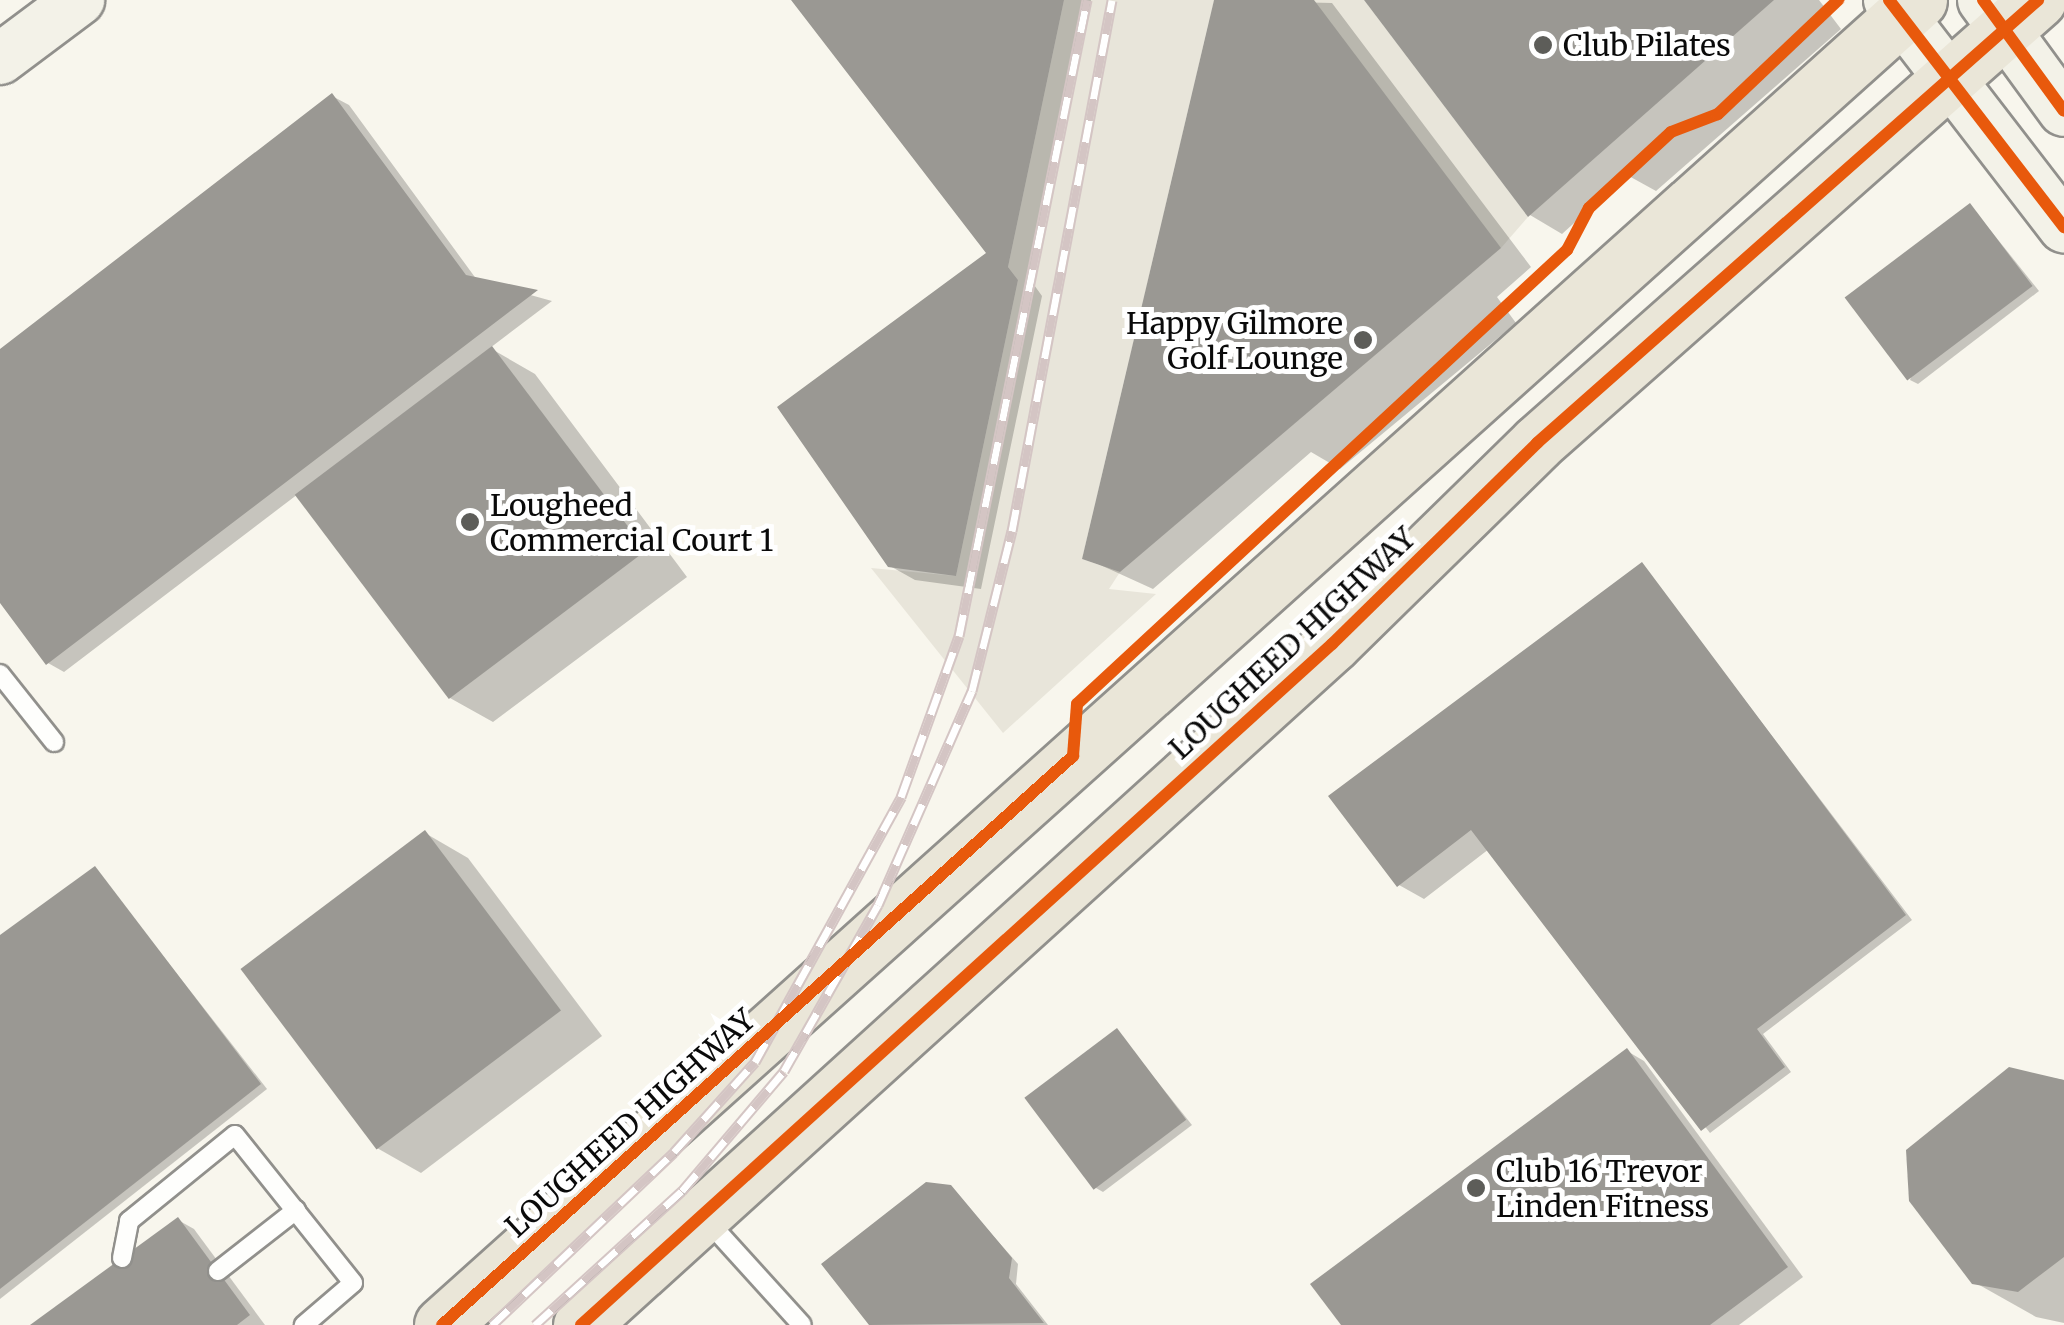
<!DOCTYPE html>
<style>
body{margin:0}
#map{position:relative;width:2064px;height:1325px;overflow:hidden;background:#f8f6ed;font-family:Merriweather,serif}
div>[style]{position:absolute}
.plaza>*{inset:0;background:#e8e5da}
.shadow>*{inset:0;background:#0003}
.building>*{inset:0;background:#9a9893;transform-origin:0 0}
.roads{filter:drop-shadow(2px 0 #91908c) drop-shadow(-2px 0 #91908c) drop-shadow(0 2px #91908c) drop-shadow(0 -2px #91908c)}
.lane>*{height:18px;margin:-9px;padding:0 9px;transform-origin:9px;border-radius:9px;background:#fefefc}
.secondary>*{height:50px;margin:-25px;padding:0 25px;transform-origin:25px;border-radius:25px;background:#f3f2e8}
.primary>*{height:55px;margin:-27.5px;padding:0 27.5px;transform-origin:27.5px;border-radius:27.5px;background:#eae6d8}
.rail>*{height:11px;margin-top:-5.5px;transform-origin:0;background:repeating-linear-gradient(90deg,#fff 0 22px,#d4c5c4 0 44px);box-sizing:border-box;border-block:2px solid #d4c5c4}
.cycleway>*{height:12px;margin:-6px;padding:0 6px;transform-origin:6px;border-radius:6px;background:#e8590c}
.dots>*{width:28px;height:28px;translate:-50% -50%;box-sizing:border-box;border:5px solid #fff;border-radius:50%}
span{translate:-50% -50%;white-space:nowrap;text-align:center;line-height:1.15;-webkit-text-stroke:10px #fff;paint-order:stroke}
.poi-label{font-size:30px;color:#0a0a0a}
.left{translate:0 -50%;text-align:left}
.right{translate:-100% -50%;text-align:right}
.street-label{font-size:30px;color:#0a0a0a}
</style>
<div id="map">
<div class="plaza">
<div style="clip-path:polygon(1064px 0,1214px 0,1082px 559px,1120px 572px,1109px 589px,1156px 594px,1003px 733px,871px 568px,956px 576px,1018px 280px,1008px 267px)"></div>
<div style="clip-path:polygon(1229px 0,1364px 0,1528px 217px,1501px 248px)"></div>
</div>
<div class="shadow">
<div style="clip-path:polygon(794px 0,1091px 0,1032px 282px,1042px 296px,981px 589px,915px 580px,890px 566px,990px 254px)"></div>
<div style="clip-path:polygon(1217px 0,1332px 3px,1531px 267px,1497px 297px,1516px 323px,1340px 469px,1311px 452px,1153px 589px,1085px 558px)"></div>
<div style="clip-path:polygon(1368px 0,1819px 0,1841px 29px,1656px 191px,1627px 175px,1562px 234px,1530px 215px)"></div>
<div style="clip-path:polygon(332px 96px,349px 105px,477px 280px,552px 301px,490px 348px,535px 374px,687px 577px,493px 722px,450px 698px,298px 494px,64px 672px,48px 663px,0 599px,0 352px)"></div>
<div style="clip-path:polygon(1971px 206px,2039px 291px,1918px 384px,1910px 380px)"></div>
<div style="clip-path:polygon(1642px 565px,1912px 920px,1763px 1034px,1791px 1072px,1710px 1133px,1489px 849px,1424px 899px,1399px 885px)"></div>
<div style="clip-path:polygon(425px 833px,468px 858px,602px 1036px,421px 1173px,377px 1148px)"></div>
<div style="clip-path:polygon(95px 869px,267px 1089px,0 1299px,0 939px)"></div>
<div style="clip-path:polygon(1117px 1031px,1192px 1125px,1103px 1192px,1096px 1188px)"></div>
<div style="clip-path:polygon(1627px 1051px,1644px 1061px,1803px 1277px,1739px 1325px,1344px 1325px)"></div>
<div style="clip-path:polygon(2010px 1070px,2064px 1080px,2064px 1323px,2036px 1317px,1974px 1282px)"></div>
<div style="clip-path:polygon(950px 1187px,1018px 1264px,1016px 1284px,1048px 1325px,872px 1325px,824px 1264px)"></div>
<div style="clip-path:polygon(178px 1220px,194px 1229px,265px 1325px,34px 1325px)"></div>
</div>
<div class="building">
<div style="clip-path:polygon(791px 0,1064px 0,1008px 267px,1018px 280px,956px 576px,888px 567px,777px 407px,986px 253px)"></div>
<div style="clip-path:polygon(1214px 0,1314px 0,1501px 248px,1120px 572px,1082px 559px)"></div>
<div style="clip-path:polygon(1364px 0,1774px 0,1528px 217px)"></div>
<div style="clip-path:polygon(332px 93px,466px 275px,538px 290px,46px 665px,0 603px,0 349px)"></div>
<div style="left:1970px;top:203px;width:104px;height:157px;rotate:53deg"></div>
<div style="left:492px;top:346px;width:256px;height:247px;rotate:53deg"></div>
<div style="clip-path:polygon(1642px 562px,1906px 915px,1757px 1029px,1785px 1067px,1701px 1131px,1471px 830px,1397px 887px,1328px 796px)"></div>
<div style="left:425px;top:830px;width:226px;height:231px;rotate:53deg"></div>
<div style="clip-path:polygon(95px 866px,261px 1084px,0 1289px,0 935px)"></div>
<div style="left:1117px;top:1028px;width:115px;height:116px;rotate:53deg"></div>
<div style="clip-path:polygon(1627px 1048px,1788px 1267px,1710px 1325px,1341px 1325px,1310px 1284px)"></div>
<div style="clip-path:polygon(2009px 1067px,2064px 1080px,2064px 1257px,2018px 1292px,1972px 1284px,1909px 1201px,1906px 1150px)"></div>
<div style="clip-path:polygon(926px 1182px,951px 1185px,1012px 1258px,1009px 1278px,1044px 1323px,869px 1325px,821px 1264px)"></div>
<div style="clip-path:polygon(178px 1217px,250px 1315px,237px 1325px,30px 1325px)"></div>
</div>
<div class="roads">
<div class="lane">
<div style="left:0;top:674px;width:87px;rotate:51.5deg"></div>
<div style="left:705px;top:1218px;width:144px;rotate:47.8deg"></div>
<div style="left:122px;top:1258px;width:38px;rotate:-79deg"></div>
<div style="left:129px;top:1221px;width:136px;rotate:-39.1deg"></div>
<div style="left:235px;top:1135px;width:189px;rotate:51.4deg"></div>
<div style="left:353px;top:1283px;width:65px;rotate:139.4deg"></div>
<div style="left:218px;top:1271px;width:99px;rotate:-38deg"></div>
</div>
<div class="secondary">
<div style="left:1889px;top:0;width:287px;rotate:52.4deg"></div>
<div style="left:1983px;top:0;width:137px;rotate:53.9deg"></div>
<div style="left:0;top:59px;width:99px;rotate:-36.8deg"></div>
</div>
<div class="primary">
<div style="left:442px;top:1325px;width:1984px;rotate:-41.89deg"></div>
<div style="left:581px;top:1325px;width:1014px;rotate:-42.2deg"></div>
<div style="left:1332px;top:644px;width:287px;rotate:-44.4deg"></div>
<div style="left:1537px;top:443px;width:669px;rotate:-41.48deg"></div>
</div>
</div>
<div class="rail">
<div style="left:492px;top:1325px;width:251px;rotate:-43.5deg"></div>
<div style="left:674px;top:1152px;width:121px;rotate:-48deg"></div>
<div style="left:755px;top:1062px;width:303px;rotate:-61.1deg"></div>
<div style="left:901px;top:797px;width:171px;rotate:-70.2deg"></div>
<div style="left:959px;top:636px;width:649px;rotate:-78.62deg"></div>
<div style="left:535px;top:1325px;width:199px;rotate:-42.4deg"></div>
<div style="left:682px;top:1191px;width:157px;rotate:-49.6deg"></div>
<div style="left:784px;top:1071px;width:191px;rotate:-60.5deg"></div>
<div style="left:878px;top:905px;width:234px;rotate:-66.3deg"></div>
<div style="left:972px;top:691px;width:165px;rotate:-76deg"></div>
<div style="left:1012px;top:531px;width:540px;rotate:-79.33deg"></div>
</div>
<div class="cycleway">
<div style="left:1889px;top:0;width:287px;rotate:52.4deg"></div>
<div style="left:1983px;top:0;width:137px;rotate:53.9deg"></div>
<div style="left:442px;top:1325px;width:850px;rotate:-42.04deg"></div>
<div style="left:1073px;top:756px;width:52px;rotate:-85.6deg"></div>
<div style="left:1077px;top:704px;width:668px;rotate:-42.82deg"></div>
<div style="left:1567px;top:250px;width:47px;rotate:-62.4deg"></div>
<div style="left:1589px;top:208px;width:112px;rotate:-42.8deg"></div>
<div style="left:1671px;top:132px;width:50px;rotate:-21deg"></div>
<div style="left:1718px;top:114px;width:166px;rotate:-43.5deg"></div>
<div style="left:581px;top:1325px;width:1014px;rotate:-42.2deg"></div>
<div style="left:1332px;top:644px;width:287px;rotate:-44.4deg"></div>
<div style="left:1537px;top:443px;width:669px;rotate:-41.48deg"></div>
</div>
<div class="dots">
<div style="left:1543px;top:45px;background:#5d5d59"></div>
<div style="left:1363px;top:340px;background:#5d5d59"></div>
<div style="left:470px;top:522px;background:#5d5d59"></div>
<div style="left:1476px;top:1188px;background:#5d5d59"></div>
</div>
<div class="poi-label">
<span class="left" style="left:1563px;top:45px">Club Pilates</span>
<span class="right" style="left:1343px;top:340px">Happy Gilmore<br>Golf Lounge</span>
<span class="left" style="left:490px;top:522px">Lougheed<br>Commercial Court 1</span>
<span class="left" style="left:1496px;top:1188px">Club 16 Trevor<br>Linden Fitness</span>
</div>
<div class="street-label">
<span style="left:1292px;top:643px;rotate:-43deg">LOUGHEED HIGHWAY</span>
<span style="left:630px;top:1123px;rotate:-42deg">LOUGHEED HIGHWAY</span>
</div>
</div>
